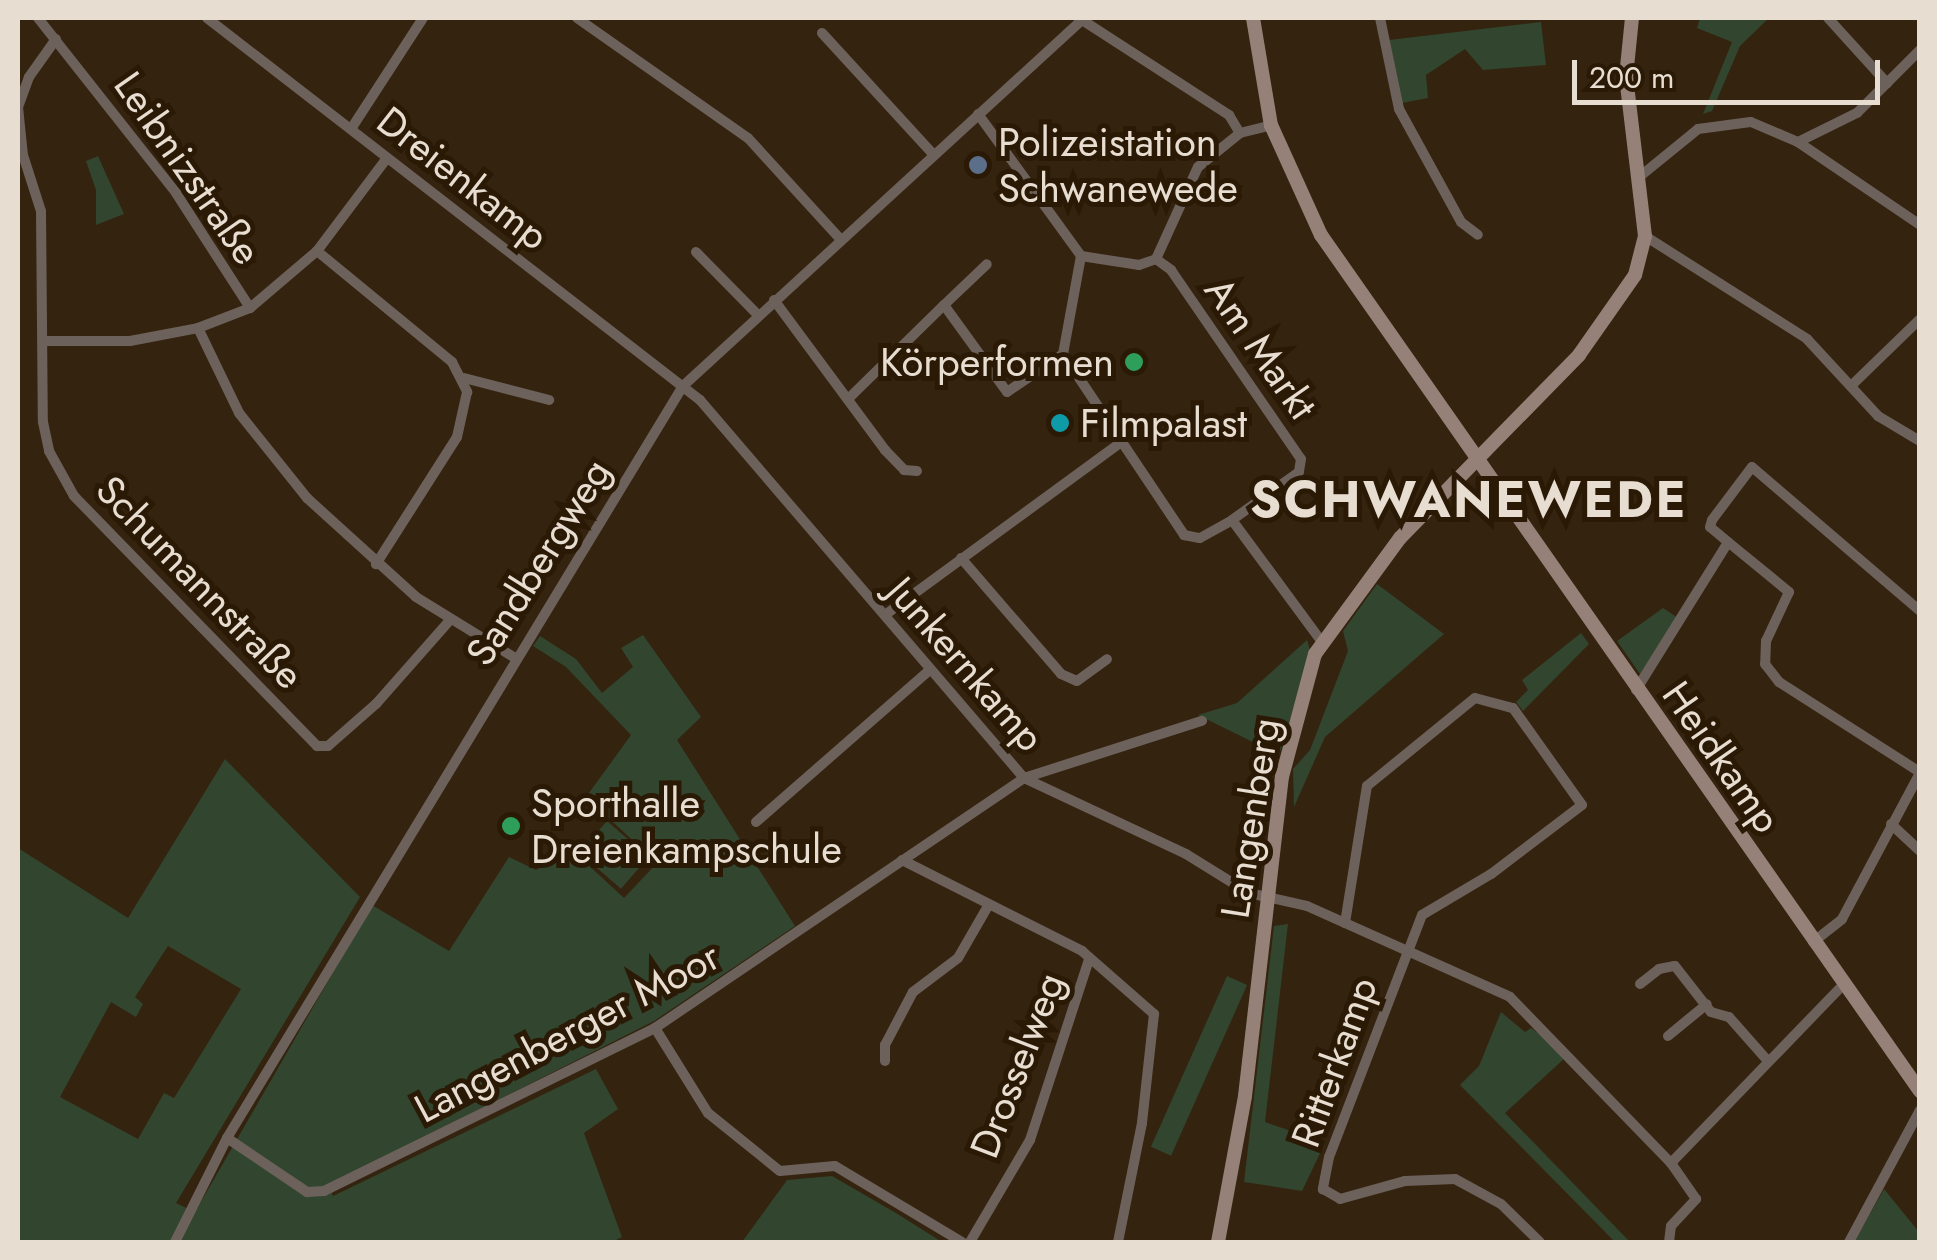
<!DOCTYPE html>
<meta charset="utf-8">
<style>
body{margin:0}
#map{position:relative;width:1937px;height:1260px;overflow:hidden;background:#34230f;font-family:Jost,sans-serif}
div>[style]{position:absolute}
.green>*{inset:0;background:#32452e;transform-origin:0 0}
.street>*{height:10px;margin:-5px;padding:0 5px;transform-origin:5px;border-radius:5px;background:#6d615b}
.secondary>*{height:14px;margin:-7px;padding:0 7px;transform-origin:7px;border-radius:7px;background:#958178}
.dots>*{width:28px;height:28px;translate:-50% -50%;box-sizing:border-box;border:5px solid #2a1905;border-radius:50%}
span{translate:-50% -50%;white-space:nowrap;text-align:center;line-height:1.15;-webkit-text-stroke:10px #2a1905;paint-order:stroke}
.poi-label{font-size:40px;color:#e8ddd1}
.left{translate:0 -50%;text-align:left}
.right{translate:-100% -50%;text-align:right}
.street-label{font-size:40px;color:#e8ddd1}
.district-label{font-size:50px;color:#e8ddd1;font-weight:700;letter-spacing:2.5px}
.frame{position:absolute;inset:0;border:20px solid #e8ddd1;pointer-events:none}
.scale{position:absolute;left:1572px;top:60px;width:308px;height:45px;box-sizing:border-box;border:5px solid #e8ddd1;border-top:0;padding-left:12px;font-size:30px;line-height:35px;white-space:nowrap;color:#e8ddd1;-webkit-text-stroke:8px #2a1905;paint-order:stroke}
</style>
<div id="map">
<div class="green">
<div style="clip-path:polygon(1700px 18px,1769px 18px,1740px 46px,1712px 111px,1703px 114px,1732px 42px,1697px 28px)"></div>
<div style="clip-path:polygon(1541px 22px,1546px 65px,1483px 70px,1465px 49px,1426px 75px,1428px 98px,1402px 103px,1389px 40px)"></div>
<div style="clip-path:polygon(98px 156px,124px 214px,96px 225px,96px 190px,86px 161px)"></div>
<div style="clip-path:polygon(1377px 584px,1444px 634px,1325px 737px,1294px 807px,1293px 769px,1310px 750px,1348px 651px,1343px 631px)"></div>
<div style="clip-path:polygon(1663px 608px,1678px 618px,1640px 674px,1617px 641px)"></div>
<div style="clip-path:polygon(1581px 633px,1589px 644px,1523px 711px,1516px 702px,1528px 690px,1522px 680px)"></div>
<div style="clip-path:polygon(evenodd,643px 635px,701px 717px,677px 740px,795px 926px,654px 1021px,329px 1186px,333px 1196px,596px 1069px,618px 1109px,584px 1133px,622px 1237px,612px 1242px,18px 1242px,18px 848px,128px 918px,225px 759px,360px 897px,176px 1203px,195px 1212px,372px 905px,449px 951px,509px 857px,536px 870px,571px 849px,624px 898px,657px 863px,586px 797px,631px 735px,566px 667px,533px 646px,540px 636px,576px 659px,602px 693px,633px 667px,621px 648px,643px 635px,168px 946px,241px 989px,174px 1098px,164px 1093px,138px 1139px,60px 1097px,111px 1002px,136px 1017px,143px 1004px,135px 997px,168px 946px)"></div>
<div style="clip-path:polygon(1307px 640px,1311px 654px,1279px 755px,1198px 715px,1237px 703px)"></div>
<div style="left:607px;top:821px;width:55px;height:42px;rotate:41deg"></div>
<div style="clip-path:polygon(1288px 924px,1265px 1122px,1325px 1143px,1302px 1191px,1244px 1182px,1274px 926px)"></div>
<div style="left:1227px;top:976px;width:22px;height:187px;rotate:24deg"></div>
<div style="clip-path:polygon(1501px 1012px,1525px 1032px,1531px 1028px,1548px 1040px,1565px 1058px,1505px 1113px,1630px 1242px,1615px 1242px,1460px 1085px,1479px 1066px)"></div>
<div style="clip-path:polygon(832px 1176px,896px 1213px,942px 1242px,742px 1242px,787px 1180px)"></div>
<div style="clip-path:polygon(1884px 1189px,1919px 1232px,1919px 1242px,1854px 1242px)"></div>
</div>
<div class="street">
<div style="left:38px;top:18px;width:223px;rotate:51.7deg"></div>
<div style="left:176px;top:193px;width:137px;rotate:57.2deg"></div>
<div style="left:207px;top:18px;width:624px;rotate:37.77deg"></div>
<div style="left:700px;top:400px;width:498px;rotate:49.4deg"></div>
<div style="left:1024px;top:778px;width:179px;rotate:25.1deg"></div>
<div style="left:1186px;top:854px;width:74px;rotate:31.8deg"></div>
<div style="left:1249px;top:893px;width:59px;rotate:12.6deg"></div>
<div style="left:1307px;top:906px;width:222px;rotate:24.1deg"></div>
<div style="left:1510px;top:997px;width:231px;rotate:45.9deg"></div>
<div style="left:1671px;top:1163px;width:248px;rotate:-46deg"></div>
<div style="left:577px;top:18px;width:209px;rotate:35.1deg"></div>
<div style="left:748px;top:138px;width:138px;rotate:47.6deg"></div>
<div style="left:1079px;top:18px;width:179px;rotate:32.9deg"></div>
<div style="left:1229px;top:115px;width:21px;rotate:59deg"></div>
<div style="left:1240px;top:133px;width:32px;rotate:-14deg"></div>
<div style="left:1380px;top:18px;width:93px;rotate:78.2deg"></div>
<div style="left:1399px;top:109px;width:129px;rotate:61.2deg"></div>
<div style="left:1461px;top:222px;width:21px;rotate:37deg"></div>
<div style="left:1828px;top:18px;width:88px;rotate:47.8deg"></div>
<div style="left:822px;top:33px;width:164px;rotate:47.5deg"></div>
<div style="left:56px;top:39px;width:47px;rotate:125.4deg"></div>
<div style="left:29px;top:77px;width:32px;rotate:110deg"></div>
<div style="left:18px;top:107px;width:48px;rotate:84.1deg"></div>
<div style="left:23px;top:155px;width:59px;rotate:72.2deg"></div>
<div style="left:41px;top:211px;width:211px;rotate:89.5deg"></div>
<div style="left:43px;top:422px;width:30px;rotate:78deg"></div>
<div style="left:49px;top:451px;width:51px;rotate:60.9deg"></div>
<div style="left:74px;top:496px;width:349px;rotate:45.8deg"></div>
<div style="left:317px;top:746px;width:11px"></div>
<div style="left:328px;top:746px;width:64px;rotate:-41.2deg"></div>
<div style="left:376px;top:704px;width:112px;rotate:-48.6deg"></div>
<div style="left:978px;top:114px;width:175px;rotate:54deg"></div>
<div style="left:1081px;top:256px;width:59px;rotate:8.8deg"></div>
<div style="left:1139px;top:265px;width:18px;rotate:-19deg"></div>
<div style="left:1156px;top:259px;width:19px;rotate:36deg"></div>
<div style="left:1171px;top:270px;width:229px;rotate:55.5deg"></div>
<div style="left:1301px;top:459px;width:13px;rotate:99deg"></div>
<div style="left:1299px;top:472px;width:82px;rotate:144.4deg"></div>
<div style="left:1232px;top:520px;width:152px;rotate:53.6deg"></div>
<div style="left:351px;top:129px;width:132px;rotate:-57deg"></div>
<div style="left:1798px;top:142px;width:66px;rotate:-26.2deg"></div>
<div style="left:1857px;top:113px;width:89px;rotate:-45deg"></div>
<div style="left:1638px;top:178px;width:77px;rotate:-39.2deg"></div>
<div style="left:1698px;top:129px;width:53px;rotate:-7.5deg"></div>
<div style="left:1751px;top:122px;width:51px;rotate:23.1deg"></div>
<div style="left:1798px;top:142px;width:148px;rotate:34.2deg"></div>
<div style="left:1645px;top:236px;width:192px;rotate:32.4deg"></div>
<div style="left:1807px;top:339px;width:105px;rotate:47.3deg"></div>
<div style="left:1878px;top:416px;width:49px;rotate:30.8deg"></div>
<div style="left:317px;top:251px;width:175px;rotate:39.4deg"></div>
<div style="left:452px;top:362px;width:34px;rotate:63deg"></div>
<div style="left:467px;top:392px;width:46px;rotate:102.5deg"></div>
<div style="left:457px;top:437px;width:151px;rotate:122.5deg"></div>
<div style="left:696px;top:252px;width:88px;rotate:45.5deg"></div>
<div style="left:1081px;top:256px;width:100px;rotate:100.4deg"></div>
<div style="left:1063px;top:354px;width:218px;rotate:56.2deg"></div>
<div style="left:1184px;top:535px;width:16px;rotate:11deg"></div>
<div style="left:1200px;top:538px;width:37px;rotate:-29deg"></div>
<div style="left:1156px;top:259px;width:101px;rotate:-65.5deg"></div>
<div style="left:1198px;top:167px;width:54px;rotate:-39deg"></div>
<div style="left:774px;top:300px;width:187px;rotate:53.5deg"></div>
<div style="left:885px;top:450px;width:28px;rotate:46deg"></div>
<div style="left:904px;top:470px;width:13px;rotate:4deg"></div>
<div style="left:944px;top:305px;width:59px;rotate:-43.6deg"></div>
<div style="left:198px;top:328px;width:94px;rotate:64.2deg"></div>
<div style="left:239px;top:413px;width:109px;rotate:51.3deg"></div>
<div style="left:307px;top:498px;width:147px;rotate:42.2deg"></div>
<div style="left:416px;top:597px;width:116px;rotate:31.6deg"></div>
<div style="left:43px;top:341px;width:87px"></div>
<div style="left:130px;top:341px;width:69px;rotate:-10.8deg"></div>
<div style="left:198px;top:328px;width:56px;rotate:-21deg"></div>
<div style="left:250px;top:308px;width:88px;rotate:-40.4deg"></div>
<div style="left:317px;top:251px;width:116px;rotate:-53deg"></div>
<div style="left:464px;top:378px;width:88px;rotate:14.5deg"></div>
<div style="left:1853px;top:384px;width:93px;rotate:-44.1deg"></div>
<div style="left:848px;top:399px;width:134px;rotate:-44.4deg"></div>
<div style="left:944px;top:305px;width:107px;rotate:54.1deg"></div>
<div style="left:1007px;top:392px;width:68px;rotate:-34.2deg"></div>
<div style="left:1728px;top:542px;width:79px;rotate:39.3deg"></div>
<div style="left:1789px;top:592px;width:54px;rotate:115.1deg"></div>
<div style="left:1766px;top:641px;width:23px;rotate:92deg"></div>
<div style="left:1765px;top:664px;width:23px;rotate:52deg"></div>
<div style="left:1779px;top:682px;width:167px;rotate:32.6deg"></div>
<div style="left:961px;top:558px;width:153px;rotate:49.2deg"></div>
<div style="left:1061px;top:674px;width:17px;rotate:24deg"></div>
<div style="left:1077px;top:681px;width:37px;rotate:-36deg"></div>
<div style="left:885px;top:615px;width:293px;rotate:-36.2deg"></div>
<div style="left:1636px;top:690px;width:174px;rotate:-58.1deg"></div>
<div style="left:1728px;top:542px;width:23px;rotate:-140deg"></div>
<div style="left:1710px;top:527px;width:7px;rotate:-74deg"></div>
<div style="left:1712px;top:520px;width:66px;rotate:-53deg"></div>
<div style="left:1752px;top:467px;width:221px;rotate:40.6deg"></div>
<div style="left:756px;top:822px;width:232px;rotate:-41.2deg"></div>
<div style="left:1891px;top:824px;width:40px;rotate:43deg"></div>
<div style="left:902px;top:860px;width:202px;rotate:26.8deg"></div>
<div style="left:1082px;top:951px;width:96px;rotate:41.2deg"></div>
<div style="left:1154px;top:1014px;width:110px;rotate:96.3deg"></div>
<div style="left:1142px;top:1123px;width:121px;rotate:101.4deg"></div>
<div style="left:1345px;top:923px;width:139px;rotate:-80.9deg"></div>
<div style="left:1367px;top:786px;width:139px;rotate:-39.2deg"></div>
<div style="left:1475px;top:698px;width:39px;rotate:15deg"></div>
<div style="left:1513px;top:708px;width:119px;rotate:54.6deg"></div>
<div style="left:1582px;top:805px;width:114px;rotate:142.8deg"></div>
<div style="left:1491px;top:874px;width:80px;rotate:149.3deg"></div>
<div style="left:1422px;top:915px;width:259px;rotate:111deg"></div>
<div style="left:1329px;top:1157px;width:33px;rotate:101deg"></div>
<div style="left:1323px;top:1189px;width:20px;rotate:30deg"></div>
<div style="left:1340px;top:1199px;width:67px;rotate:-15.5deg"></div>
<div style="left:1405px;top:1181px;width:50px;rotate:-2.3deg"></div>
<div style="left:1455px;top:1179px;width:52px;rotate:28.5deg"></div>
<div style="left:1501px;top:1204px;width:54px;rotate:44.3deg"></div>
<div style="left:1813px;top:942px;width:37px;rotate:-38deg"></div>
<div style="left:1842px;top:919px;width:166px;rotate:-61.9deg"></div>
<div style="left:1640px;top:984px;width:24px;rotate:-38deg"></div>
<div style="left:1659px;top:969px;width:16px;rotate:-11deg"></div>
<div style="left:1675px;top:966px;width:58px;rotate:52deg"></div>
<div style="left:1711px;top:1012px;width:19px;rotate:16deg"></div>
<div style="left:1729px;top:1017px;width:57px;rotate:48.5deg"></div>
<div style="left:655px;top:1028px;width:100px;rotate:58.1deg"></div>
<div style="left:708px;top:1113px;width:92px;rotate:38.9deg"></div>
<div style="left:780px;top:1171px;width:55px;rotate:-5.2deg"></div>
<div style="left:835px;top:1166px;width:148px;rotate:30.9deg"></div>
<div style="left:1668px;top:1036px;width:50px;rotate:-39.4deg"></div>
<div style="left:885px;top:1061px;width:16px;rotate:-90deg"></div>
<div style="left:885px;top:1045px;width:60px;rotate:-62.2deg"></div>
<div style="left:913px;top:992px;width:56px;rotate:-37.1deg"></div>
<div style="left:958px;top:958px;width:60px;rotate:-60deg"></div>
<div style="left:227px;top:1138px;width:97px;rotate:34deg"></div>
<div style="left:307px;top:1192px;width:17px;rotate:-3deg"></div>
<div style="left:324px;top:1191px;width:369px;rotate:-26.2deg"></div>
<div style="left:655px;top:1028px;width:446px;rotate:-34.1deg"></div>
<div style="left:1024px;top:778px;width:187px;rotate:-17.8deg"></div>
<div style="left:175px;top:1242px;width:116px;rotate:-63.4deg"></div>
<div style="left:227px;top:1138px;width:879px;rotate:-58.77deg"></div>
<div style="left:683px;top:386px;width:544px;rotate:-42.54deg"></div>
<div style="left:970px;top:1242px;width:118px;rotate:-59.5deg"></div>
<div style="left:1030px;top:1140px;width:189px;rotate:-71.9deg"></div>
<div style="left:1669px;top:1242px;width:16px;rotate:-83deg"></div>
<div style="left:1671px;top:1226px;width:37px;rotate:-47deg"></div>
<div style="left:1696px;top:1199px;width:44px;rotate:-124.8deg"></div>
<div style="left:1849px;top:1242px;width:150px;rotate:-61.7deg"></div>
</div>
<div class="secondary">
<div style="left:1253px;top:18px;width:109px;rotate:80.5deg"></div>
<div style="left:1271px;top:125px;width:121px;rotate:65.6deg"></div>
<div style="left:1321px;top:235px;width:1045px;rotate:55.02deg"></div>
<div style="left:1218px;top:1242px;width:148px;rotate:-79.5deg"></div>
<div style="left:1245px;top:1096px;width:321px;rotate:-83.4deg"></div>
<div style="left:1282px;top:777px;width:127px;rotate:-75deg"></div>
<div style="left:1315px;top:654px;width:144px;rotate:-53.8deg"></div>
<div style="left:1400px;top:538px;width:256px;rotate:-45.6deg"></div>
<div style="left:1579px;top:355px;width:98px;rotate:-55deg"></div>
<div style="left:1635px;top:275px;width:40px;rotate:-75.6deg"></div>
<div style="left:1645px;top:236px;width:160px;rotate:-96.8deg"></div>
<div style="left:1626px;top:77px;width:59px;rotate:-84.2deg"></div>
</div>
<div class="dots">
<div style="left:978px;top:165px;background:#5c6f8a"></div>
<div style="left:1134px;top:362px;background:#2e9e5b"></div>
<div style="left:1060px;top:423px;background:#0f9aa8"></div>
<div style="left:511px;top:826px;background:#2e9e5b"></div>
</div>
<div class="poi-label">
<span class="left" style="left:998px;top:165px">Polizeistation<br>Schwanewede</span>
<span class="right" style="left:1114px;top:362px">Körperformen</span>
<span class="left" style="left:1080px;top:423px">Filmpalast</span>
<span class="left" style="left:531px;top:826px">Sporthalle<br>Dreienkampschule</span>
</div>
<div class="street-label">
<span style="left:188px;top:168px;rotate:55deg">Leibnizstraße</span>
<span style="left:463px;top:178px;rotate:38deg">Dreienkamp</span>
<span style="left:1261px;top:348px;rotate:55deg">Am Markt</span>
<span style="left:538px;top:562px;rotate:-58deg">Sandbergweg</span>
<span style="left:200px;top:582px;rotate:46deg">Schumannstraße</span>
<span style="left:966px;top:664px;rotate:49deg">Junkernkamp</span>
<span style="left:1722px;top:757px;rotate:55deg">Heidkamp</span>
<span style="left:1250px;top:818px;rotate:-81deg">Langenberg</span>
<span style="left:567px;top:1032px;rotate:-28deg">Langenberger Moor</span>
<span style="left:1334px;top:1062px;rotate:-70deg">Ritterkamp</span>
<span style="left:1017px;top:1065px;rotate:-69deg">Drosselweg</span>
</div>
<div class="district-label">
<span style="left:1469px;top:500px">SCHWANEWEDE</span>
</div>
<div class="frame"></div>
<div class="scale">200 m</div>
</div>
